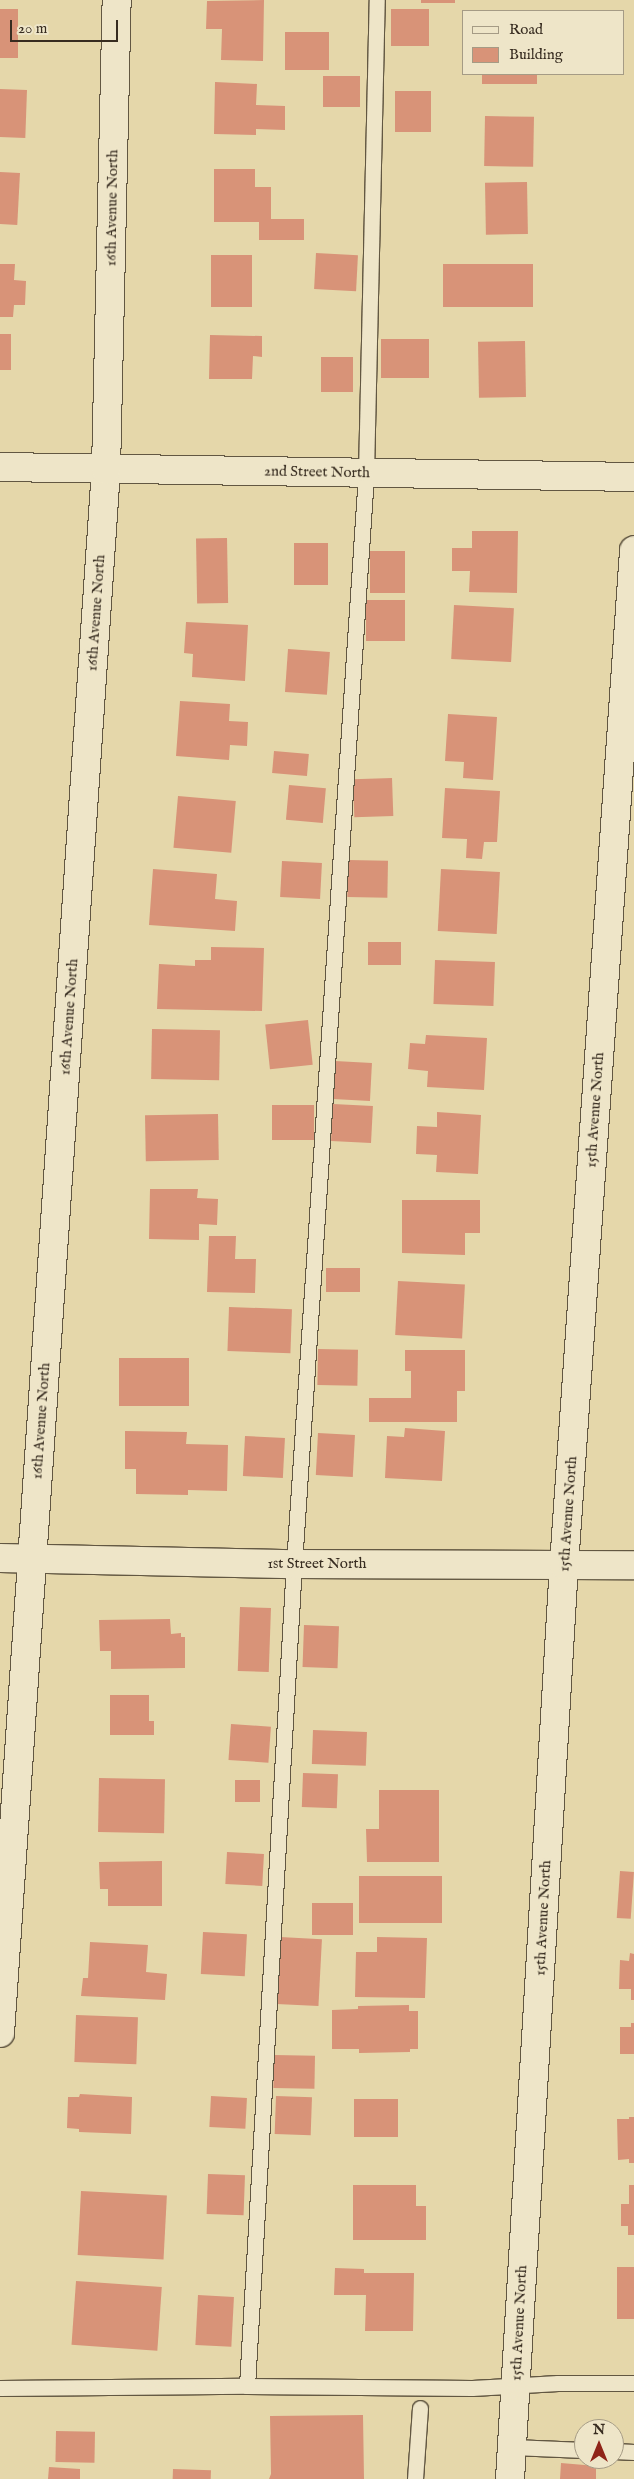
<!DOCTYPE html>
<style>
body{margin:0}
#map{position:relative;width:634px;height:2479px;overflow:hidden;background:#e5d7aa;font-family:"IM FELL English",serif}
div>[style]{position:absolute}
.building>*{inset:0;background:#d89378;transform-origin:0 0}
.roads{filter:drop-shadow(1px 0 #625742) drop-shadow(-1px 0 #625742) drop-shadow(0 1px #625742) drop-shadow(0 -1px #625742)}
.service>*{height:15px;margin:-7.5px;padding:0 7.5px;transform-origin:7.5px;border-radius:7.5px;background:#eee5c8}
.minor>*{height:28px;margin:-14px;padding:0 14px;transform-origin:14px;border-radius:14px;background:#eee5c8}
span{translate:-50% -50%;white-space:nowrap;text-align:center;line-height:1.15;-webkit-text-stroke:5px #eee5c8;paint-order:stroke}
.street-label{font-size:15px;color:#372c20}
.legend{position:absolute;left:462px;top:10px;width:162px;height:65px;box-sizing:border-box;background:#eee5c8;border:1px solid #a59b85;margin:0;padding:6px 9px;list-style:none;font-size:15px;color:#372c20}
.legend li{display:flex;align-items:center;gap:10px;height:25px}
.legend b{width:25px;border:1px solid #a59b85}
.north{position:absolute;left:574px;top:2419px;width:50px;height:50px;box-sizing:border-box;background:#eee5c8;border:1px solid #a59b85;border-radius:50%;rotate:0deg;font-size:14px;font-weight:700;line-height:20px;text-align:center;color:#372c20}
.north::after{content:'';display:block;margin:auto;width:18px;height:22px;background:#8f2418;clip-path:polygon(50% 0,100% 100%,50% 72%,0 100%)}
.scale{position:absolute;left:10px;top:20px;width:108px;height:22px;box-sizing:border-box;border:2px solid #372c20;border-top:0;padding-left:6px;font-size:15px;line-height:18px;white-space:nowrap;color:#372c20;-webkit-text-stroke:4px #eee5c8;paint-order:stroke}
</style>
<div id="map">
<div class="building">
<div style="clip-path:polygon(264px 0,263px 61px,221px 60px,222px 29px,206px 29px,207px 1px)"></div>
<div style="left:421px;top:0;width:34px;height:3px"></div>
<div style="left:0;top:9px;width:18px;height:49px"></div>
<div style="left:391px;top:9px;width:38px;height:37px"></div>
<div style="left:285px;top:32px;width:44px;height:38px"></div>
<div style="left:482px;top:74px;width:55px;height:10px"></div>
<div style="left:323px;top:76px;width:37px;height:31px"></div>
<div style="clip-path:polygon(215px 82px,257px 84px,256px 105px,285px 106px,285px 130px,256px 129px,256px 135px,214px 134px)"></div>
<div style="left:0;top:89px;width:27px;height:48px;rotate:2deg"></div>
<div style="left:395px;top:91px;width:36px;height:41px"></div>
<div style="left:485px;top:116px;width:49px;height:50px;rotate:1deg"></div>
<div style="clip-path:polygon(214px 169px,255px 169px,255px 187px,271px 187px,271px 219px,304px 219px,304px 240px,259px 240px,259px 222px,214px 222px)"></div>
<div style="left:0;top:172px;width:20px;height:52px;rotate:3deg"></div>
<div style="left:527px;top:182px;width:52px;height:42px;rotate:89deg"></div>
<div style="left:316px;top:253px;width:42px;height:36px;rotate:3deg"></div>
<div style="left:211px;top:255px;width:41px;height:52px"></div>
<div style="clip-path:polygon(0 264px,15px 264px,14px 280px,26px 281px,25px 305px,14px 305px,13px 317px,0 317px)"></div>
<div style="left:533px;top:264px;width:43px;height:90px;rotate:90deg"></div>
<div style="left:0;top:334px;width:11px;height:36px"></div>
<div style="clip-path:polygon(210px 335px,262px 336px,262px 357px,253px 356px,252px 379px,209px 379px)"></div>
<div style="left:381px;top:339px;width:48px;height:39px"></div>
<div style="left:525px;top:341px;width:56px;height:47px;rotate:89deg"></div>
<div style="left:321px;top:357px;width:32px;height:35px"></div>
<div style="clip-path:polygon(472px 531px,518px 531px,517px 593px,469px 592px,470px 571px,452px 571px,452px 548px,472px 548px)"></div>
<div style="left:227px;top:538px;width:65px;height:31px;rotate:89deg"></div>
<div style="left:294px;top:543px;width:34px;height:42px"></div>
<div style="left:370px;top:551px;width:35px;height:42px"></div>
<div style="left:366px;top:600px;width:39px;height:41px"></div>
<div style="left:454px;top:605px;width:60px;height:54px;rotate:3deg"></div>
<div style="clip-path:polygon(186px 622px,248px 625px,245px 681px,192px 677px,193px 654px,184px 653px)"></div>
<div style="left:288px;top:649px;width:42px;height:43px;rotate:4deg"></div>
<div style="clip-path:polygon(180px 701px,230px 704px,229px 721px,248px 722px,247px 746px,230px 745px,229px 760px,176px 756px)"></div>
<div style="clip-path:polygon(448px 714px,497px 717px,493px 780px,463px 778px,464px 762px,445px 761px)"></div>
<div style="left:274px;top:751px;width:35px;height:22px;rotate:5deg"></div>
<div style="left:392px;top:778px;width:38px;height:39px;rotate:88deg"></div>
<div style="left:289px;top:785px;width:37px;height:35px;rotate:5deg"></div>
<div style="clip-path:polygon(445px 788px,500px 791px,497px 842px,484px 842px,482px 859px,466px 858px,467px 839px,442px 838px)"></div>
<div style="left:178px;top:796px;width:58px;height:52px;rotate:5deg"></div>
<div style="left:348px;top:860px;width:40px;height:37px;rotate:1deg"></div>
<div style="left:282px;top:861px;width:40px;height:36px;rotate:3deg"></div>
<div style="clip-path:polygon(153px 869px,217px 874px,215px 899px,237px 901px,235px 931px,149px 925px)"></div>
<div style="left:441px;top:869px;width:59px;height:62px;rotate:3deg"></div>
<div style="left:368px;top:942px;width:33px;height:23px"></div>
<div style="clip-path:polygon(211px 947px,264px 948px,262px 1011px,157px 1009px,159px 964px,195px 966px,195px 960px,211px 960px)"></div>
<div style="left:435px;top:960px;width:60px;height:44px;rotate:2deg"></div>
<div style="left:308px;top:1020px;width:45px;height:43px;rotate:84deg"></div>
<div style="left:152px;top:1029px;width:68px;height:50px;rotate:1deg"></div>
<div style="clip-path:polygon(426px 1035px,487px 1038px,484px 1090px,427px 1087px,428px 1071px,408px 1069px,410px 1043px,425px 1044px)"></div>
<div style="left:335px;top:1061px;width:37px;height:38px;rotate:3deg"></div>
<div style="left:333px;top:1104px;width:40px;height:37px;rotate:3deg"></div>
<div style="left:272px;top:1105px;width:42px;height:35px"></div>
<div style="clip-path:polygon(437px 1112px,481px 1115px,478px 1174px,436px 1172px,437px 1155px,416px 1154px,417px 1126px,437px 1127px)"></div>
<div style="left:218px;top:1114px;width:46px;height:73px;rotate:89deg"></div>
<div style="clip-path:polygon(150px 1189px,198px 1189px,197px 1198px,218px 1199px,217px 1225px,199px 1224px,199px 1240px,149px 1239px)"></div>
<div style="clip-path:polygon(402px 1200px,480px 1200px,480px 1233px,465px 1233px,465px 1255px,402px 1253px)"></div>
<div style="clip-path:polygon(209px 1236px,236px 1236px,235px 1259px,256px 1259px,255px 1293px,207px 1292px)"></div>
<div style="left:326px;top:1268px;width:34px;height:24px"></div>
<div style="left:398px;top:1281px;width:67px;height:54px;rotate:3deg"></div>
<div style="left:229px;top:1307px;width:63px;height:44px;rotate:2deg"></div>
<div style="left:318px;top:1349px;width:40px;height:36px;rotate:1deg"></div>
<div style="clip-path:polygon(405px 1350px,465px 1350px,465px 1391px,457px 1391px,457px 1422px,369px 1422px,369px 1398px,411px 1398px,411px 1371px,405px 1371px)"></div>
<div style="left:119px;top:1358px;width:70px;height:48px"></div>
<div style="clip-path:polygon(405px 1428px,445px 1431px,442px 1481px,385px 1478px,387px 1436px,404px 1437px)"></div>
<div style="clip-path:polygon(125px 1431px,187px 1432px,186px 1444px,228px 1445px,227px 1491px,188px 1490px,188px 1495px,136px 1494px,136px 1469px,125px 1469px)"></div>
<div style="left:318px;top:1433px;width:37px;height:42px;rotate:3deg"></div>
<div style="left:245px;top:1436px;width:40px;height:40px;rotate:3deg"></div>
<div style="left:240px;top:1607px;width:31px;height:64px;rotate:2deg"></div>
<div style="clip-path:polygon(170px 1619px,171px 1634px,181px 1633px,181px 1637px,185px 1637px,185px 1668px,111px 1669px,111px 1651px,100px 1651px,99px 1620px)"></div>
<div style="left:304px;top:1625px;width:35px;height:42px;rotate:2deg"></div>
<div style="clip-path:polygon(110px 1695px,149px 1695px,149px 1721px,154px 1721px,154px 1735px,110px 1735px)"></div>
<div style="left:231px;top:1724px;width:40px;height:36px;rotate:4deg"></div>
<div style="left:313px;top:1730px;width:54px;height:34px;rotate:2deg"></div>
<div style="left:303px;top:1773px;width:35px;height:34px;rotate:2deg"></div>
<div style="left:99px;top:1778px;width:66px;height:54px;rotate:1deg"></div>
<div style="left:235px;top:1780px;width:25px;height:22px"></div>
<div style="clip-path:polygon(379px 1790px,439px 1790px,439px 1862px,367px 1862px,366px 1829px,379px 1829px)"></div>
<div style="left:227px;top:1852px;width:37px;height:32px;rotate:3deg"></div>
<div style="clip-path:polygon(162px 1861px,162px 1906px,108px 1906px,108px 1889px,100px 1889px,99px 1862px)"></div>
<div style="left:620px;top:1871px;width:14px;height:47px;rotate:4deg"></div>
<div style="left:359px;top:1876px;width:83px;height:47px"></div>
<div style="left:312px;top:1903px;width:41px;height:32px"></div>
<div style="left:203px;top:1932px;width:44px;height:42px;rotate:3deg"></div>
<div style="left:280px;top:1937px;width:42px;height:67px;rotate:3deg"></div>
<div style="clip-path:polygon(377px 1937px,427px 1938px,425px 1998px,355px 1997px,356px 1952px,377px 1952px)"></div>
<div style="clip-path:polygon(90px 1942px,148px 1945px,146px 1972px,167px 1974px,165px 2000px,81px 1996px,83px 1978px,88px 1978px)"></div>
<div style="clip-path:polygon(630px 1953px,634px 1954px,634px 2000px,631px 2000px,631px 1989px,619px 1989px,620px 1960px,629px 1961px)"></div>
<div style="clip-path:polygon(409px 2005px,409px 2011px,418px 2011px,418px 2049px,410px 2049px,410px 2052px,359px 2053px,359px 2049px,332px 2049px,332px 2010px,358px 2009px,358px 2006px)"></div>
<div style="left:76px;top:2015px;width:62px;height:47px;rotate:2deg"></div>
<div style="clip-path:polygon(631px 2023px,634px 2023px,634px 2054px,620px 2054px,620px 2027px,631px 2027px)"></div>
<div style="left:274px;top:2055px;width:41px;height:33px;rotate:1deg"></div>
<div style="clip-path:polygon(80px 2094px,132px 2097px,131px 2134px,79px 2132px,79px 2129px,67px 2128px,68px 2097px,79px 2097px)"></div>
<div style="left:211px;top:2096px;width:36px;height:31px;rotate:3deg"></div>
<div style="left:276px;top:2096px;width:36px;height:38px;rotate:2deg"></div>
<div style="left:354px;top:2099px;width:44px;height:38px"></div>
<div style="clip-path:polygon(629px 2117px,634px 2117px,634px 2163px,629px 2163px,629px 2159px,618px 2160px,617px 2119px,629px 2119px)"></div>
<div style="left:208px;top:2174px;width:37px;height:40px;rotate:2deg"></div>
<div style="clip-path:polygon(353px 2185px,416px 2185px,416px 2206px,426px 2206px,426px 2240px,353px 2240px)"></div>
<div style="clip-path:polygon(629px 2185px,634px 2185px,634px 2235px,628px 2235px,628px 2226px,621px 2226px,621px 2204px,629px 2204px)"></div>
<div style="left:81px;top:2191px;width:86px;height:64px;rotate:3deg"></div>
<div style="left:617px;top:2267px;width:17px;height:52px"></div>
<div style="clip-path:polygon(335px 2268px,364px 2269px,364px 2273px,414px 2273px,413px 2331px,365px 2331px,366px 2295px,334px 2295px)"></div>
<div style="left:76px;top:2281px;width:86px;height:64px;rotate:4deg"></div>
<div style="left:198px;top:2295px;width:36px;height:50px;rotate:3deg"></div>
<div style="clip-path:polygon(363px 2415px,364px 2479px,269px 2479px,271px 2474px,270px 2416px)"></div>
<div style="left:56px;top:2431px;width:39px;height:31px;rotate:1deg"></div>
<div style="clip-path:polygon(561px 2463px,596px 2466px,596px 2479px,560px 2479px)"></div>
<div style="clip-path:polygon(49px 2467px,80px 2469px,80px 2479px,48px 2479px)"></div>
<div style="left:173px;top:2469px;width:38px;height:10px;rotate:2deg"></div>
</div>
<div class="roads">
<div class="service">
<div style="left:247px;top:2386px;width:823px;rotate:-86.73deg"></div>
<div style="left:294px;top:1564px;width:1093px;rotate:-86.22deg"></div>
<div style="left:366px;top:473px;width:473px;rotate:-88.7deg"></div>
<div style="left:0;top:2388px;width:247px;rotate:-0.5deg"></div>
<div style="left:247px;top:2386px;width:225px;rotate:0.5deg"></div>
<div style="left:472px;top:2388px;width:86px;rotate:-3.3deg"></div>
<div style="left:558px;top:2383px;width:76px"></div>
<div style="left:512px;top:2447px;width:72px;rotate:2.4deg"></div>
<div style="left:614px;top:2451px;width:20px;rotate:3deg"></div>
<div style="left:415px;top:2479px;width:71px;rotate:-86deg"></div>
</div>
<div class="minor">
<div style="left:0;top:467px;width:634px;rotate:0.9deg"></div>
<div style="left:0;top:1558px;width:294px;rotate:1.2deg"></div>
<div style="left:294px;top:1564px;width:340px;rotate:0.2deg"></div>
<div style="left:0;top:2033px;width:1567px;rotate:-86.12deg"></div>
<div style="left:106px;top:470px;width:470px;rotate:-88.7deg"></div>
<div style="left:510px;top:2479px;width:916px;rotate:-86.62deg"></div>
<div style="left:564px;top:1565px;width:1017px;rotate:-86.05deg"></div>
</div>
</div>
<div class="street-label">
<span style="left:112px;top:208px;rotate:-89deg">16th Avenue North</span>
<span style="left:317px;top:472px;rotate:1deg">2nd Street North</span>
<span style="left:96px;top:613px;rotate:-86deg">16th Avenue North</span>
<span style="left:69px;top:1017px;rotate:-86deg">16th Avenue North</span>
<span style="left:595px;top:1110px;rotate:-86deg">15th Avenue North</span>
<span style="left:41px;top:1421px;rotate:-86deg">16th Avenue North</span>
<span style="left:568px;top:1514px;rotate:-86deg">15th Avenue North</span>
<span style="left:317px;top:1564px">1st Street North</span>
<span style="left:543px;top:1918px;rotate:-87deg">15th Avenue North</span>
<span style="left:519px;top:2323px;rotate:-87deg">15th Avenue North</span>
</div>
<ul class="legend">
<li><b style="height:6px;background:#eee5c8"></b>Road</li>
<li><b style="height:14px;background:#d89378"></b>Building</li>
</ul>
<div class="north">N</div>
<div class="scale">20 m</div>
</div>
